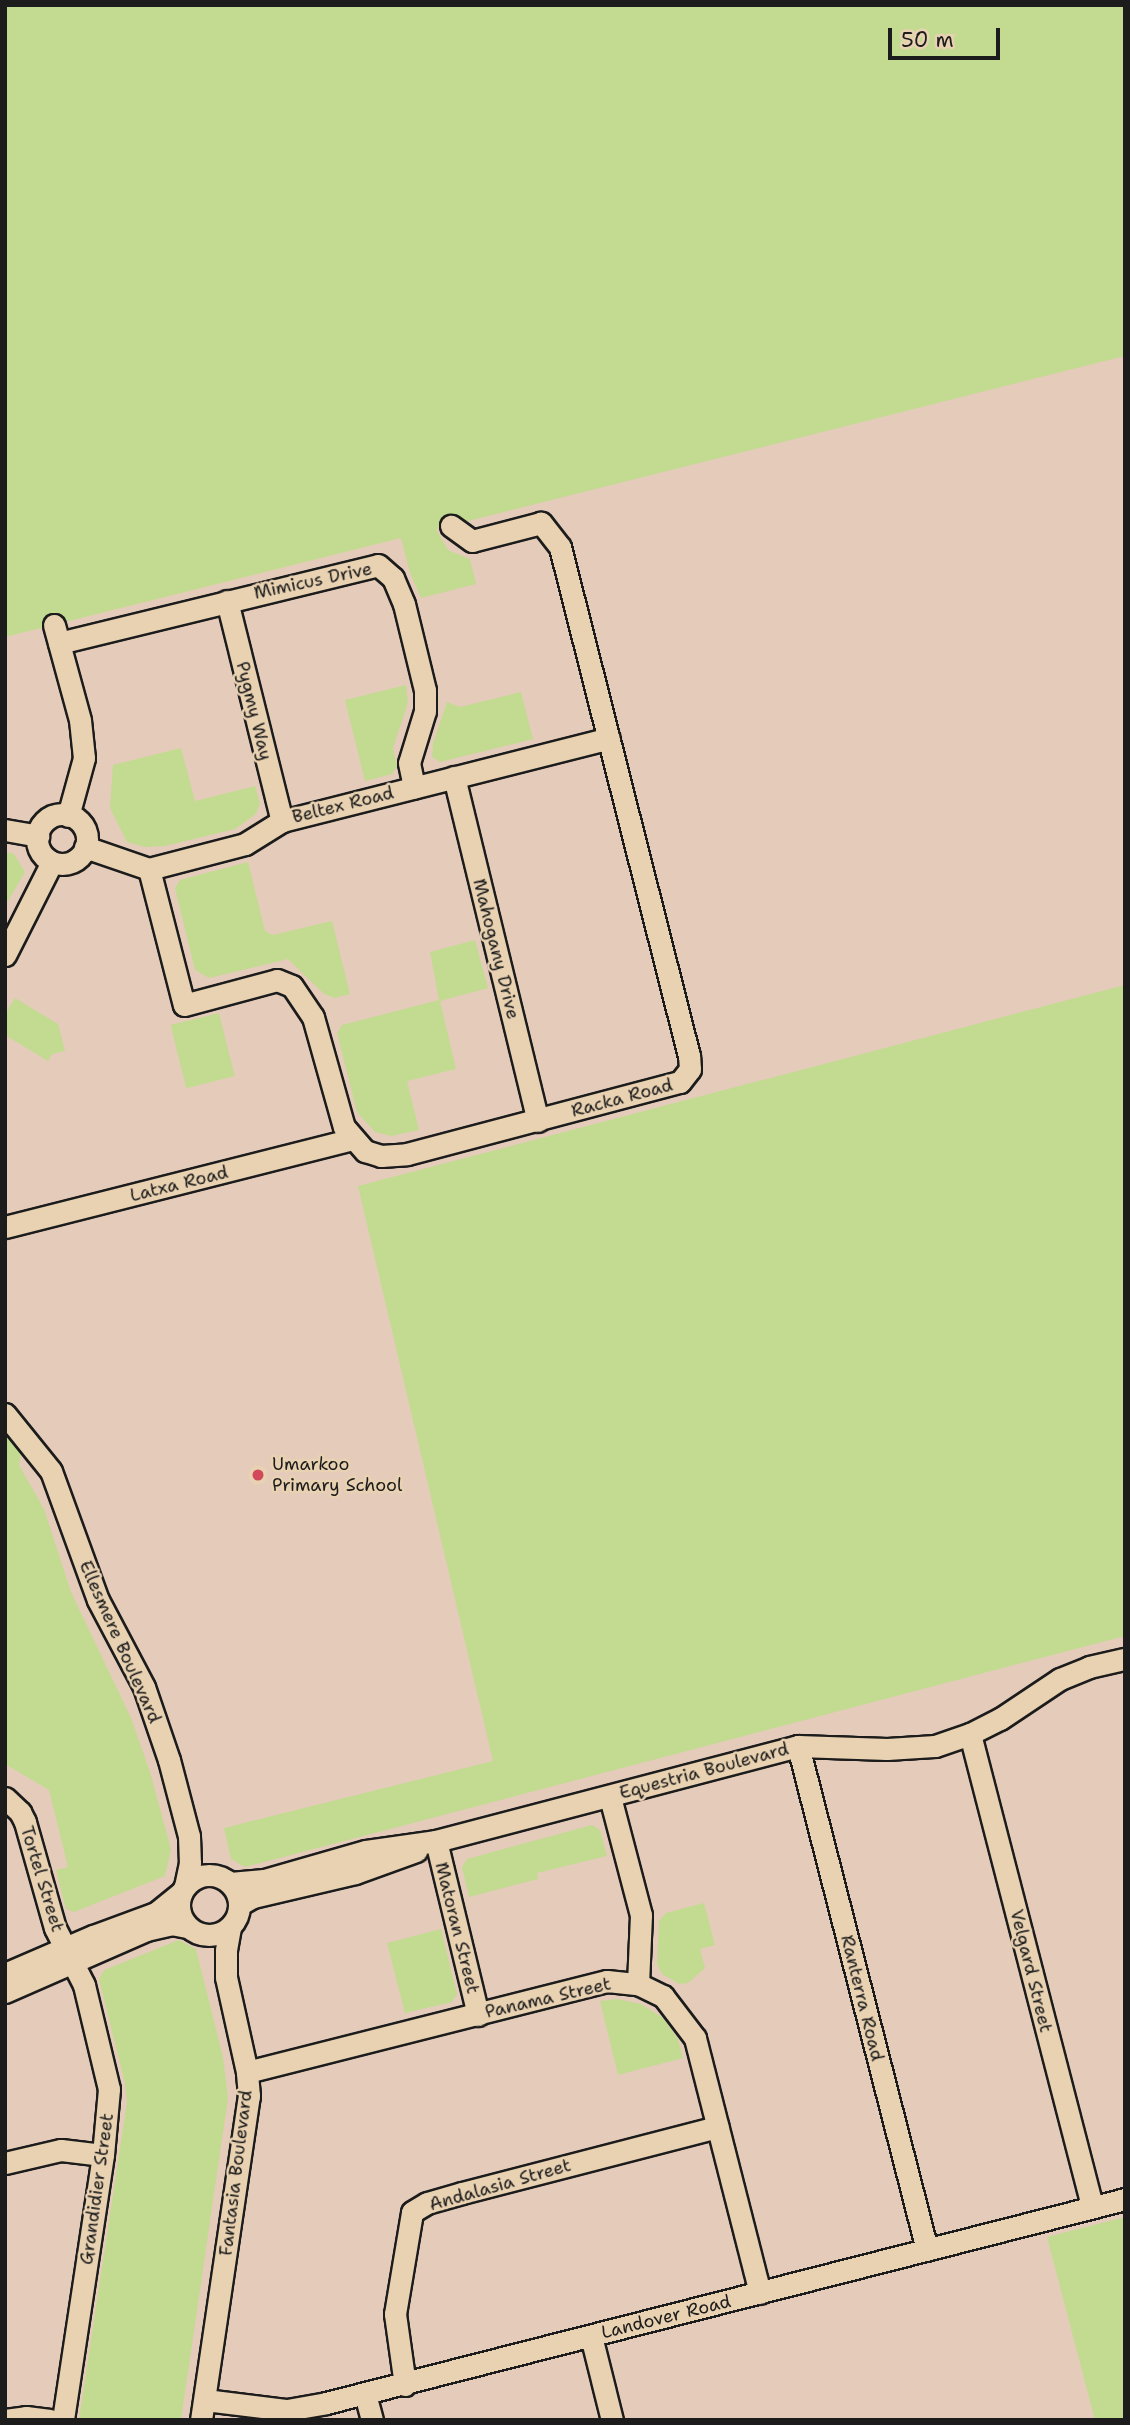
<!DOCTYPE html>
<style>
body{margin:0}
#map{position:relative;width:1130px;height:2425px;overflow:hidden;background:#e4cbba;font-family:"Shantell Sans",sans-serif}
div>[style]{position:absolute}
.green>*{inset:0;background:#c3db91;transform-origin:0 0}
.roads{filter:drop-shadow(2px 0 #1c1c1c) drop-shadow(-2px 0 #1c1c1c) drop-shadow(0 2px #1c1c1c) drop-shadow(0 -2px #1c1c1c)}
.minor>*{height:21px;margin:-10.5px;padding:0 10.5px;transform-origin:10.5px;border-radius:10.5px;background:#e9d2b2}
.minor>.ring{margin:-10.5px;padding:0;box-sizing:content-box;background:none;border:21px solid #e9d2b2;border-radius:50%}
.dots>*{width:19px;height:19px;translate:-50% -50%;box-sizing:border-box;border:4px solid #e9d2b2;border-radius:50%}
span{translate:-50% -50%;white-space:nowrap;text-align:center;line-height:1.15;-webkit-text-stroke:5px #e9d2b2;paint-order:stroke}
.street-label{font-size:18px;color:#1c1c1c}
.poi-label{font-size:18px;color:#1c1c1c}
.left{translate:0 -50%;text-align:left}
.frame{position:absolute;inset:0;border:7px solid #1c1c1c;pointer-events:none}
.scale{position:absolute;left:888px;top:28px;width:112px;height:32px;box-sizing:border-box;border:4px solid #1c1c1c;border-top:0;padding-left:9px;font-size:21px;line-height:24px;white-space:nowrap;color:#1c1c1c;-webkit-text-stroke:5px #e9d2b2;paint-order:stroke}
</style>
<div id="map">
<div class="green">
<div style="clip-path:polygon(5px 5px,1125px 5px,1125px 356px,436px 529px,448px 550px,470px 559px,476px 584px,421px 598px,410px 573px,401px 538px,5px 637px)"></div>
<div style="clip-path:polygon(406px 685px,408px 703px,393px 748px,397px 766px,392px 774px,365px 781px,345px 700px)"></div>
<div style="clip-path:polygon(521px 692px,533px 739px,440px 762px,432px 757px,433px 743px,447px 702px,460px 707px)"></div>
<div style="clip-path:polygon(181px 748px,195px 801px,255px 786px,260px 803px,256px 814px,235px 829px,165px 846px,145px 847px,127px 842px,110px 808px,113px 765px)"></div>
<div style="clip-path:polygon(5px 852px,14px 854px,25px 872px,5px 906px)"></div>
<div style="clip-path:polygon(248px 862px,265px 931px,273px 935px,332px 921px,350px 994px,335px 998px,324px 994px,288px 959px,209px 978px,195px 970px,175px 888px,180px 880px)"></div>
<div style="clip-path:polygon(475px 940px,488px 988px,440px 1001px,456px 1069px,407px 1081px,419px 1130px,391px 1136px,375px 1132px,357px 1112px,337px 1033px,342px 1025px,439px 1000px,430px 952px)"></div>
<div style="clip-path:polygon(1125px 985px,1125px 1636px,245px 1867px,231px 1859px,224px 1828px,493px 1761px,358px 1186px)"></div>
<div style="clip-path:polygon(15px 998px,58px 1024px,65px 1051px,52px 1054px,48px 1061px,5px 1035px,5px 1014px)"></div>
<div style="left:219px;top:1013px;width:65px;height:50px;rotate:76deg"></div>
<div style="clip-path:polygon(5px 1435px,21px 1453px,19px 1465px,44px 1509px,71px 1592px,131px 1718px,150px 1772px,171px 1849px,165px 1876px,74px 1912px,66px 1909px,56px 1870px,68px 1867px,49px 1790px,5px 1764px)"></div>
<div style="clip-path:polygon(592px 1825px,600px 1830px,607px 1856px,537px 1873px,538px 1879px,469px 1897px,462px 1867px,467px 1859px)"></div>
<div style="clip-path:polygon(704px 1903px,715px 1945px,700px 1949px,705px 1968px,688px 1983px,679px 1984px,662px 1974px,657px 1964px,659px 1921px,666px 1913px)"></div>
<div style="clip-path:polygon(441px 1929px,457px 1994px,452px 2002px,405px 2013px,387px 1943px)"></div>
<div style="clip-path:polygon(179px 1940px,196px 1949px,223px 2057px,228px 2098px,181px 2420px,79px 2420px,127px 2102px,125px 2083px,99px 1979px,104px 1970px)"></div>
<div style="clip-path:polygon(617px 1999px,641px 2004px,663px 2018px,678px 2039px,683px 2058px,618px 2075px,600px 2001px)"></div>
<div style="clip-path:polygon(1125px 2217px,1125px 2420px,1095px 2420px,1047px 2237px)"></div>
</div>
<div class="roads">
<div class="minor">
<div style="left:227px;top:601px;width:227px;rotate:76deg"></div>
<div style="left:54px;top:625px;width:98px;rotate:74.7deg"></div>
<div style="left:80px;top:720px;width:38px;rotate:84deg"></div>
<div style="left:84px;top:758px;width:60px;rotate:105.4deg"></div>
<div style="left:59px;top:643px;width:328px;rotate:-13.7deg"></div>
<div style="left:378px;top:565px;width:20px;rotate:41deg"></div>
<div style="left:393px;top:578px;width:28px;rotate:67deg"></div>
<div style="left:404px;top:604px;width:89px;rotate:76.3deg"></div>
<div style="left:425px;top:690px;width:21px;rotate:90deg"></div>
<div style="left:425px;top:711px;width:54px;rotate:107.1deg"></div>
<div style="left:409px;top:763px;width:25px;rotate:78deg"></div>
<div style="left:454px;top:777px;width:354px;rotate:76.3deg"></div>
<div class="ring" style="left:37px;top:814px;width:29px;height:29px"></div>
<div style="left:5px;top:830px;width:34px;rotate:10deg"></div>
<div style="left:85px;top:847px;width:68px;rotate:19deg"></div>
<div style="left:149px;top:869px;width:99px;rotate:-14.6deg"></div>
<div style="left:245px;top:844px;width:44px;rotate:-31.9deg"></div>
<div style="left:282px;top:821px;width:337px;rotate:-14.2deg"></div>
<div style="left:149px;top:869px;width:140px;rotate:75.6deg"></div>
<div style="left:184px;top:1005px;width:96px;rotate:-15deg"></div>
<div style="left:277px;top:980px;width:16px;rotate:22deg"></div>
<div style="left:292px;top:986px;width:37px;rotate:56deg"></div>
<div style="left:313px;top:1017px;width:114px;rotate:74.3deg"></div>
<div style="left:344px;top:1127px;width:32px;rotate:49deg"></div>
<div style="left:365px;top:1151px;width:17px;rotate:17deg"></div>
<div style="left:381px;top:1156px;width:26px;rotate:-4deg"></div>
<div style="left:407px;top:1154px;width:282px;rotate:-14.8deg"></div>
<div style="left:680px;top:1082px;width:16px;rotate:-52deg"></div>
<div style="left:690px;top:1069px;width:13px;rotate:-94deg"></div>
<div style="left:689px;top:1056px;width:525px;rotate:-104.22deg"></div>
<div style="left:560px;top:547px;width:31px;rotate:-128deg"></div>
<div style="left:541px;top:523px;width:71px;rotate:165.4deg"></div>
<div style="left:472px;top:541px;width:26px;rotate:-144deg"></div>
<div style="left:5px;top:955px;width:104px;rotate:-63.2deg"></div>
<div style="left:5px;top:1227px;width:358px;rotate:-14.2deg"></div>
<div style="left:5px;top:1414px;width:73px;rotate:51.1deg"></div>
<div style="left:51px;top:1471px;width:137px;rotate:70deg"></div>
<div style="left:98px;top:1600px;width:98px;rotate:62.1deg"></div>
<div style="left:144px;top:1687px;width:77px;rotate:71.1deg"></div>
<div style="left:169px;top:1760px;width:79px;rotate:75.3deg"></div>
<div style="left:189px;top:1836px;width:27px;rotate:88deg"></div>
<div style="left:190px;top:1863px;width:24px;rotate:102deg"></div>
<div style="left:970px;top:1734px;width:488px;rotate:75.5deg"></div>
<div style="left:798px;top:1746px;width:520px;rotate:75.64deg"></div>
<div style="left:610px;top:1797px;width:122px;rotate:75.3deg"></div>
<div style="left:641px;top:1915px;width:69px;rotate:92.5deg"></div>
<div style="left:5px;top:1798px;width:21px;rotate:43deg"></div>
<div style="left:20px;top:1812px;width:11px;rotate:63deg"></div>
<div style="left:25px;top:1822px;width:110px;rotate:74.2deg"></div>
<div style="left:55px;top:1928px;width:64px;rotate:63deg"></div>
<div style="left:84px;top:1985px;width:107px;rotate:76.5deg"></div>
<div style="left:109px;top:2089px;width:66px;rotate:95.2deg"></div>
<div style="left:103px;top:2155px;width:268px;rotate:98.6deg"></div>
<div style="left:436px;top:1841px;width:179px;rotate:76.4deg"></div>
<div class="ring" style="left:179px;top:1875px;width:39px;height:39px"></div>
<div style="left:230px;top:1883px;width:34px;rotate:-5deg"></div>
<div style="left:264px;top:1880px;width:106px;rotate:-15.9deg"></div>
<div style="left:366px;top:1851px;width:71px;rotate:-8.1deg"></div>
<div style="left:436px;top:1841px;width:374px;rotate:-14.7deg"></div>
<div style="left:798px;top:1746px;width:89px;rotate:1.9deg"></div>
<div style="left:887px;top:1749px;width:48px;rotate:-3.6deg"></div>
<div style="left:935px;top:1746px;width:37px;rotate:-19deg"></div>
<div style="left:970px;top:1734px;width:34px;rotate:-27deg"></div>
<div style="left:1000px;top:1719px;width:72px;rotate:-33.7deg"></div>
<div style="left:1060px;top:1679px;width:31px;rotate:-22deg"></div>
<div style="left:1089px;top:1667px;width:37px;rotate:-13deg"></div>
<div style="left:239px;top:1905px;width:16px;rotate:-30deg"></div>
<div style="left:253px;top:1897px;width:105px;rotate:-13.2deg"></div>
<div style="left:355px;top:1873px;width:65px;rotate:-19.8deg"></div>
<div style="left:5px;top:1974px;width:96px;rotate:-23.4deg"></div>
<div style="left:93px;top:1936px;width:67px;rotate:-20.1deg"></div>
<div style="left:156px;top:1913px;width:33px;rotate:-39deg"></div>
<div style="left:5px;top:1992px;width:154px;rotate:-23.7deg"></div>
<div style="left:146px;top:1930px;width:26px;rotate:-13deg"></div>
<div style="left:171px;top:1924px;width:16px;rotate:11deg"></div>
<div style="left:247px;top:2072px;width:371px;rotate:-14.2deg"></div>
<div style="left:607px;top:1981px;width:31px;rotate:6deg"></div>
<div style="left:638px;top:1984px;width:28px;rotate:26deg"></div>
<div style="left:663px;top:1996px;width:53px;rotate:52.7deg"></div>
<div style="left:695px;top:2038px;width:263px;rotate:75.7deg"></div>
<div style="left:5px;top:2163px;width:57px;rotate:-13.1deg"></div>
<div style="left:61px;top:2150px;width:42px;rotate:6.8deg"></div>
<div style="left:591px;top:2336px;width:87px;rotate:76deg"></div>
<div style="left:405px;top:2385px;width:72px;rotate:-98deg"></div>
<div style="left:395px;top:2314px;width:103px;rotate:-80.5deg"></div>
<div style="left:412px;top:2212px;width:17px;rotate:-31deg"></div>
<div style="left:427px;top:2203px;width:36px;rotate:-16deg"></div>
<div style="left:462px;top:2193px;width:264px;rotate:-14.5deg"></div>
<div style="left:365px;top:2394px;width:27px;rotate:75deg"></div>
<div style="left:205px;top:2400px;width:83px;rotate:7deg"></div>
<div style="left:287px;top:2410px;width:40px;rotate:-10deg"></div>
<div style="left:326px;top:2403px;width:825px;rotate:-14.32deg"></div>
<div style="left:5px;top:2420px;width:21px;rotate:-8deg"></div>
<div style="left:26px;top:2417px;width:24px;rotate:7deg"></div>
<div style="left:201px;top:2420px;width:328px;rotate:-81.6deg"></div>
<div style="left:249px;top:2096px;width:24px;rotate:-95deg"></div>
<div style="left:247px;top:2072px;width:97px;rotate:-102.5deg"></div>
<div style="left:226px;top:1977px;width:27px;rotate:-90deg"></div>
<div style="left:226px;top:1950px;width:23px;rotate:-80deg"></div>
</div>
</div>
<div class="dots">
<div style="left:258px;top:1475px;background:#d1495b"></div>
</div>
<div class="street-label">
<span style="left:313px;top:581px;rotate:-12deg">Mimicus Drive</span>
<span style="left:254px;top:711px;rotate:76deg">Pygmy Way</span>
<span style="left:343px;top:805px;rotate:-14deg">Beltex Road</span>
<span style="left:496px;top:949px;rotate:76deg">Mahogany Drive</span>
<span style="left:622px;top:1098px;rotate:-15deg">Racka Road</span>
<span style="left:179px;top:1184px;rotate:-14deg">Latxa Road</span>
<span style="left:120px;top:1642px;rotate:66deg">Ellesmere Boulevard</span>
<span style="left:704px;top:1771px;rotate:-15deg">Equestria Boulevard</span>
<span style="left:42px;top:1879px;rotate:73deg">Tortel Street</span>
<span style="left:457px;top:1928px;rotate:76deg">Matoran Street</span>
<span style="left:1031px;top:1971px;rotate:76deg">Velgard Street</span>
<span style="left:548px;top:1998px;rotate:-13deg">Panama Street</span>
<span style="left:862px;top:1998px;rotate:76deg">Ranterra Road</span>
<span style="left:236px;top:2173px;rotate:-83deg">Fantasia Boulevard</span>
<span style="left:500px;top:2185px;rotate:-16deg">Andalasia Street</span>
<span style="left:97px;top:2189px;rotate:-82deg">Grandidier Street</span>
<span style="left:666px;top:2317px;rotate:-14deg">Landover Road</span>
</div>
<div class="poi-label">
<span class="left" style="left:272px;top:1475px">Umarkoo<br>Primary School</span>
</div>
<div class="frame"></div>
<div class="scale">50 m</div>
</div>
